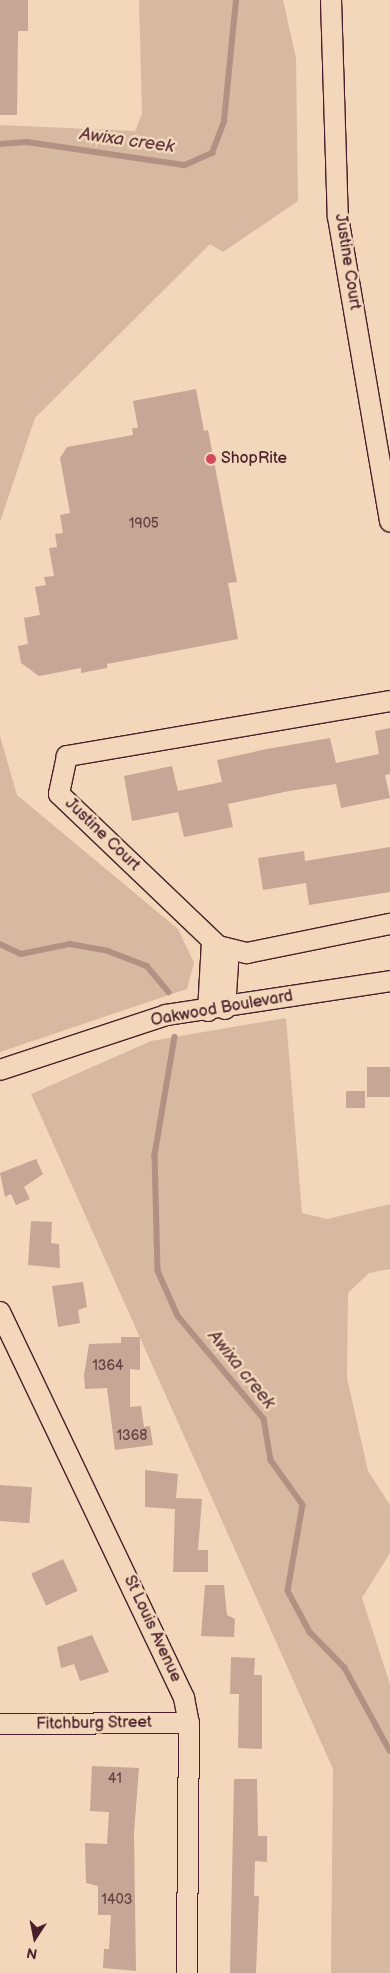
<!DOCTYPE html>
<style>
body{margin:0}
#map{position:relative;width:390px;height:1973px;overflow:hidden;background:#f3d7ba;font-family:"Balsamiq Sans",sans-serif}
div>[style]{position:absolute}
.green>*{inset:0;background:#d7b9a2}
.stream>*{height:5.5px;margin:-2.75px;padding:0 2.75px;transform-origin:2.75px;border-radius:2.75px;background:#b29183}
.building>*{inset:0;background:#c6a694;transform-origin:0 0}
.roads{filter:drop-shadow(1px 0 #4a1f2b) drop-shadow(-1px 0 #4a1f2b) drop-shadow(0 1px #4a1f2b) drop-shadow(0 -1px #4a1f2b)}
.minor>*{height:20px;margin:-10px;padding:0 10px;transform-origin:10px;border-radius:10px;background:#f3d7ba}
.dots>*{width:14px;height:14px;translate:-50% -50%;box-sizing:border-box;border:2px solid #f3d7ba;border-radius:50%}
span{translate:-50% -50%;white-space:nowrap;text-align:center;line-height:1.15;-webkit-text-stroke:5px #f3d7ba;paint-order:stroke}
.number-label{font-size:14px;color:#694145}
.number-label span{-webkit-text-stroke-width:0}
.street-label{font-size:16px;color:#4a1f2b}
.poi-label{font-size:16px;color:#4a1f2b}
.left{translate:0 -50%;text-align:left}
.water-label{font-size:18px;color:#643c41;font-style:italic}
.north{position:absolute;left:10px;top:1913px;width:50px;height:50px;-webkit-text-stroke:4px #f3d7ba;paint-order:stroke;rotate:191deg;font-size:14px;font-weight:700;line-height:20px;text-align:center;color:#4a1f2b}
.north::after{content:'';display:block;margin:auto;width:18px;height:22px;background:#4a1f2b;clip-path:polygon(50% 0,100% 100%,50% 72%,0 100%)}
</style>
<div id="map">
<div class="green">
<div style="clip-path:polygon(139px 0,283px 0,296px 58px,298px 201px,223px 252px,210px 244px,35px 418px,0 522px,0 125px,135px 131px,142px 114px)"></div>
<div style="clip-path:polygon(0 736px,17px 795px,178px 929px,194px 963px,187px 989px,0 1052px)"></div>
<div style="clip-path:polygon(286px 1018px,302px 1213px,327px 1219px,390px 1204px,390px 1269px,369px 1273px,348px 1293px,347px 1378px,368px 1471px,390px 1505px,390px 1553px,362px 1598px,390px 1684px,390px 1973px,331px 1973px,333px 1769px,31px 1094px,151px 1041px)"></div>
</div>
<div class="stream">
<div style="left:0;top:144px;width:27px;rotate:-4deg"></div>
<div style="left:27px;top:142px;width:160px;rotate:8.3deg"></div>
<div style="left:185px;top:165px;width:30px;rotate:-24deg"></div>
<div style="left:212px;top:153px;width:34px;rotate:-69deg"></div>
<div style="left:224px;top:121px;width:122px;rotate:-84.3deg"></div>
<div style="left:0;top:944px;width:23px;rotate:25deg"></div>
<div style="left:21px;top:954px;width:50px;rotate:-11.5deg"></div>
<div style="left:70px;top:944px;width:39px;rotate:10deg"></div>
<div style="left:108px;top:951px;width:42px;rotate:21deg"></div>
<div style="left:147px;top:966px;width:34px;rotate:50deg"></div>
<div style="left:175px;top:1037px;width:120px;rotate:99.6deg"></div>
<div style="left:155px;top:1155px;width:116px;rotate:88.5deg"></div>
<div style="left:158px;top:1271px;width:49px;rotate:66deg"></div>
<div style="left:178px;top:1316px;width:134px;rotate:50.1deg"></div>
<div style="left:264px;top:1419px;width:42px;rotate:80.3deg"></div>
<div style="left:271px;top:1460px;width:55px;rotate:54.6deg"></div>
<div style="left:303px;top:1505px;width:87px;rotate:99.9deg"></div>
<div style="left:288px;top:1591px;width:47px;rotate:61.8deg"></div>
<div style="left:310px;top:1632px;width:50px;rotate:45.8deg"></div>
<div style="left:345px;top:1668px;width:94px;rotate:61.5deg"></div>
</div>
<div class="building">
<div style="clip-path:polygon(0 0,28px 0,28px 31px,18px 31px,17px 115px,0 115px)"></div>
<div style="clip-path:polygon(196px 389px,204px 431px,208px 430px,237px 582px,228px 583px,238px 639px,107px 664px,107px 668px,81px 673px,81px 668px,39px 676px,21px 663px,18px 646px,28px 644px,24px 618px,40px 615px,35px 587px,46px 585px,44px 577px,54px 576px,49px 548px,57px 547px,55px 534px,63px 533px,60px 515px,70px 513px,60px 458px,67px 447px,133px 435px,132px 428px,138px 428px,133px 401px)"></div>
<div style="clip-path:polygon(390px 728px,390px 774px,385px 775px,390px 798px,341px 808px,336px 784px,289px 791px,228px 804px,233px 827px,184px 837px,178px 812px,132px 821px,124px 776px,172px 766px,178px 791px,222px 782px,217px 760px,267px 749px,330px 738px,336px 763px,379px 754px,375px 731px)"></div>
<div style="clip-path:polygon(390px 847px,390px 892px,309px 905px,306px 883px,263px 890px,258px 858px,304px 851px,305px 861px)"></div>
<div style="left:390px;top:1067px;width:30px;height:23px;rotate:90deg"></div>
<div style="left:346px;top:1091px;width:19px;height:17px"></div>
<div style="clip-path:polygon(36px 1159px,43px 1174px,24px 1187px,30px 1199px,16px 1205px,11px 1194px,5px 1197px,0 1173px)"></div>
<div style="clip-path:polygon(31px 1221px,52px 1222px,51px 1243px,59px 1244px,60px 1268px,28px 1265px)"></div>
<div style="clip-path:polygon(83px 1282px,87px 1307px,78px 1310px,80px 1323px,58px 1327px,52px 1286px)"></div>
<div style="clip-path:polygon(121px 1337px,140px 1337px,140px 1370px,130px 1369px,130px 1407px,141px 1406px,144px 1427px,150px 1426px,153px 1445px,115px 1450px,107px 1388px,85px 1389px,84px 1375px,89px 1344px,121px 1343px)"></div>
<div style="clip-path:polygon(145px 1470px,178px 1474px,176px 1498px,202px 1499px,198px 1550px,208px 1550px,208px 1572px,173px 1572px,175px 1509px,145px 1507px)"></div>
<div style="left:0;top:1485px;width:32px;height:36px;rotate:4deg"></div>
<div style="left:63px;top:1559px;width:35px;height:35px;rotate:65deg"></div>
<div style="clip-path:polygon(205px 1585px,224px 1585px,227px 1615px,235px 1619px,234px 1637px,201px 1636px)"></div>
<div style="clip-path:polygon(92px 1635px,109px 1672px,80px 1681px,74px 1664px,61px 1668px,57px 1647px)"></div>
<div style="clip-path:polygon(231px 1657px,255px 1658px,254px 1675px,262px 1675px,262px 1749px,238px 1748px,239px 1694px,230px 1694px)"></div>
<div style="clip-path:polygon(92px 1766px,139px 1768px,134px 1833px,136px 1971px,103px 1968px,104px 1949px,109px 1949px,111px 1915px,98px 1915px,98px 1886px,86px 1883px,85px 1843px,107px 1844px,109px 1812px,90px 1811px)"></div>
<div style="clip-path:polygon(234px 1779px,257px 1779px,258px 1836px,267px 1836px,267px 1862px,255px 1861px,254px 1896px,259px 1896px,256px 1973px,230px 1973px)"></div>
</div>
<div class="roads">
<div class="minor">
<div style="left:331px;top:0;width:217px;rotate:88.2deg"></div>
<div style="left:338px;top:217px;width:309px;rotate:80.3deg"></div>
<div style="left:390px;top:701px;width:328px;rotate:170.3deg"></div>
<div style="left:67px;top:756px;width:39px;rotate:102deg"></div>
<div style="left:59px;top:794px;width:220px;rotate:43.7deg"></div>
<div style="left:218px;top:946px;width:30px;rotate:14deg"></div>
<div style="left:247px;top:953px;width:146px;rotate:-11.5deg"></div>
<div style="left:225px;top:1009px;width:60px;rotate:-86.2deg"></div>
<div style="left:208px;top:1011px;width:70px;rotate:-86.7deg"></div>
<div style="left:0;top:1070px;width:175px;rotate:-18.3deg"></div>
<div style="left:166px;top:1015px;width:227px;rotate:-8.6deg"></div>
<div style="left:0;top:1312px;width:428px;rotate:64.5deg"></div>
<div style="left:184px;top:1698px;width:25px;rotate:79deg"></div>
<div style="left:189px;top:1723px;width:250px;rotate:90.5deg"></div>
<div style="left:0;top:1724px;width:189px;rotate:-0.3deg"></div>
</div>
</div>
<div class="dots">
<div style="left:211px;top:459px;background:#d1495b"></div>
</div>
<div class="number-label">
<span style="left:144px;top:524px">1905</span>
<span style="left:108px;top:1366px">1364</span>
<span style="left:132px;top:1436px">1368</span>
<span style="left:115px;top:1779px">41</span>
<span style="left:117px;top:1900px">1403</span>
</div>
<div class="street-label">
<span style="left:347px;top:262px;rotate:81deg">Justine Court</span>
<span style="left:102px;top:835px;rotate:44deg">Justine Court</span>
<span style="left:222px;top:1009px;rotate:-10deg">Oakwood Boulevard</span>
<span style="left:152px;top:1629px;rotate:65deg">St Louis Avenue</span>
<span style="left:94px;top:1724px;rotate:-1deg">Fitchburg Street</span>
</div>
<div class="poi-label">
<span class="left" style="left:221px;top:459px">ShopRite</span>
</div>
<div class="water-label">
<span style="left:127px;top:141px;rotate:8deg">Awixa creek</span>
<span style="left:241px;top:1370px;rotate:51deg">Awixa creek</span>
</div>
<div class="north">N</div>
</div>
